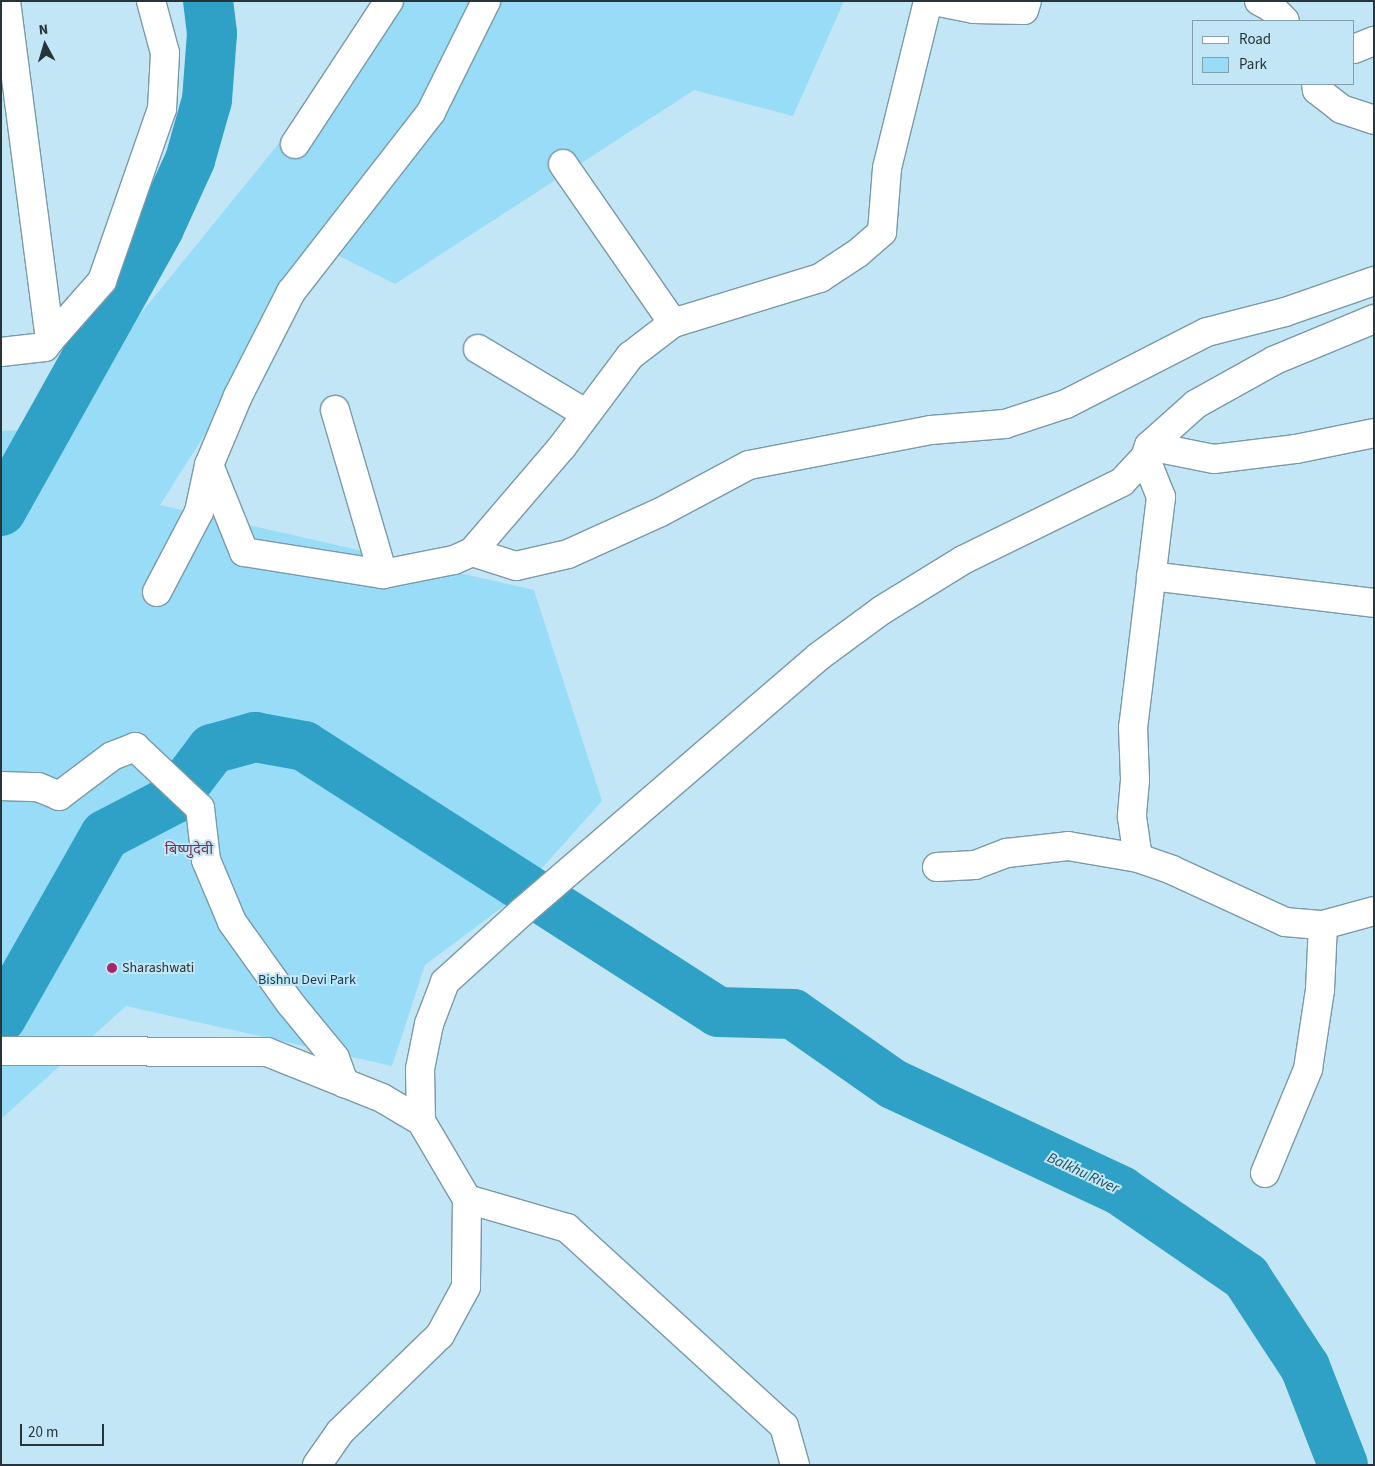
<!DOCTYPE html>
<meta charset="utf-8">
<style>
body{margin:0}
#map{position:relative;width:1375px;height:1466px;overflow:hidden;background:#c2e6f5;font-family:"Source Sans 3","Noto Sans Devanagari",sans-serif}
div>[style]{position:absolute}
.green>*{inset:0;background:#98dcf7}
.river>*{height:50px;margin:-25px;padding:0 25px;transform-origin:25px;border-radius:25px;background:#2fa1c7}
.roads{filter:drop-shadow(1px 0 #799aa8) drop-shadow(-1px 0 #799aa8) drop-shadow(0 1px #799aa8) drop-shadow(0 -1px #799aa8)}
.minor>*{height:28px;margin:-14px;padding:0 14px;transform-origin:14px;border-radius:14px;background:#fff}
.dots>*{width:14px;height:14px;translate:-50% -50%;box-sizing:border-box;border:2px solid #c2e6f5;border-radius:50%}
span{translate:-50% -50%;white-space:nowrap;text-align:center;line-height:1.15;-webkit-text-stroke:4px #c2e6f5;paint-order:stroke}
.poi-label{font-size:14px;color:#27353a}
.left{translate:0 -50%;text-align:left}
.park-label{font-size:14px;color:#124252}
.neighbourhood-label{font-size:15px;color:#793655}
.water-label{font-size:15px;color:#1c4a5b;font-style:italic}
.frame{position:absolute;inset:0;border:2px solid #27353a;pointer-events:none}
.legend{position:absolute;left:1192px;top:20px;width:162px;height:65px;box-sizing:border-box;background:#c2e6f5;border:1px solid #849faa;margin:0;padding:6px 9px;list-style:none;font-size:15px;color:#27353a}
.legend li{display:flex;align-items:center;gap:10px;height:25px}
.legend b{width:25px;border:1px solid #849faa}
.north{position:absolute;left:20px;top:20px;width:50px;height:50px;-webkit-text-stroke:4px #c2e6f5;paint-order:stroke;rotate:354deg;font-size:14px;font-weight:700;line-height:20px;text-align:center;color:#27353a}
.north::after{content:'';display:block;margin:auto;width:18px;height:22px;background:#27353a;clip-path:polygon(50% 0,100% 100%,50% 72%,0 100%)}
.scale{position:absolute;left:20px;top:1424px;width:84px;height:22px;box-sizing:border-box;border:2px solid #27353a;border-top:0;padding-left:6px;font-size:15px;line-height:18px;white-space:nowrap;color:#27353a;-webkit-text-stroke:4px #c2e6f5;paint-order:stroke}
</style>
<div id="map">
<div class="green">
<div style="clip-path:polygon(373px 1px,844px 1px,793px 116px,694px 90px,395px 284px,323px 248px,160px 505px,534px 590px,602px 801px,516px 897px,425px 965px,392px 1066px,126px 1006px,1px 1119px,1px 431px,47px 429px,366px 36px)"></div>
</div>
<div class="river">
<div style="left:1px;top:511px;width:324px;rotate:-60.8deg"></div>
<div style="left:159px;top:228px;width:75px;rotate:-65.5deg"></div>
<div style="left:190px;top:160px;width:62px;rotate:-74.2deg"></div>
<div style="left:207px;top:100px;width:67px;rotate:-85.7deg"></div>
<div style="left:212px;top:33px;width:32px;rotate:-97deg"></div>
<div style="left:1px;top:1018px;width:210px;rotate:-60.4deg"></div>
<div style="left:105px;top:835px;width:78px;rotate:-27.6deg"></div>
<div style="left:174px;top:799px;width:63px;rotate:-52.8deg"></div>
<div style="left:212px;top:749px;width:45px;rotate:-15.6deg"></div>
<div style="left:255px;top:737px;width:50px;rotate:10.4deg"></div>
<div style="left:304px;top:746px;width:492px;rotate:32.7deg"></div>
<div style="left:718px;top:1012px;width:75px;rotate:1.5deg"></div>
<div style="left:793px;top:1014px;width:122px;rotate:35deg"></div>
<div style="left:893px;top:1084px;width:252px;rotate:25.1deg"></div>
<div style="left:1121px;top:1191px;width:152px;rotate:34.5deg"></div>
<div style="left:1246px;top:1277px;width:108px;rotate:56.8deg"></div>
<div style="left:1305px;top:1367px;width:105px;rotate:68.8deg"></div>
</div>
<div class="roads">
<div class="minor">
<div style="left:934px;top:1px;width:41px;rotate:11.3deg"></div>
<div style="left:974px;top:9px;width:50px;rotate:1.1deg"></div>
<div style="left:1024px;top:10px;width:9px;rotate:-72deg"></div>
<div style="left:1259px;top:1px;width:15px;rotate:28deg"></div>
<div style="left:1272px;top:8px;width:18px;rotate:45deg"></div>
<div style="left:1354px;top:49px;width:22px;rotate:-22deg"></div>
<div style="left:1316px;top:84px;width:6px;rotate:81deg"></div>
<div style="left:1317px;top:90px;width:31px;rotate:38deg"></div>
<div style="left:1341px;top:109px;width:35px;rotate:18deg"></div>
<div style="left:295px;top:144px;width:171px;rotate:-56.7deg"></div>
<div style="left:563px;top:164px;width:193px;rotate:55.3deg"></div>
<div style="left:50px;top:340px;width:79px;rotate:-48.6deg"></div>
<div style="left:102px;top:281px;width:182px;rotate:-70.8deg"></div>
<div style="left:162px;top:109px;width:56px;rotate:-86.9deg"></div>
<div style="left:165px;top:53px;width:54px;rotate:-105.1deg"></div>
<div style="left:478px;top:349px;width:125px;rotate:30.9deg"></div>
<div style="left:1px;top:352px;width:44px;rotate:-6.5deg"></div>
<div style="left:45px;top:347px;width:9px;rotate:-54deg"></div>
<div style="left:50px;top:340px;width:342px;rotate:-97.4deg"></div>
<div style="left:335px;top:410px;width:171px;rotate:73.7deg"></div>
<div style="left:1149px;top:446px;width:66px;rotate:11.3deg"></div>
<div style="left:1214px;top:459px;width:83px;rotate:-7deg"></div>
<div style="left:1296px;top:449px;width:80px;rotate:-11.6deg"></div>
<div style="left:1145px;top:457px;width:43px;rotate:68.2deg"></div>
<div style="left:1161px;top:497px;width:232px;rotate:96.9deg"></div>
<div style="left:1133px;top:727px;width:53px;rotate:87.8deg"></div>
<div style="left:1135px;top:780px;width:37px;rotate:95deg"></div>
<div style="left:1132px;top:817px;width:41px;rotate:81.7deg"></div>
<div style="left:1138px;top:858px;width:36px;rotate:19deg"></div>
<div style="left:1172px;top:870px;width:124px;rotate:24.7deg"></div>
<div style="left:1285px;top:922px;width:38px;rotate:5deg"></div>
<div style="left:1323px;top:925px;width:53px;rotate:-15.4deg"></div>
<div style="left:209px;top:465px;width:94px;rotate:68.1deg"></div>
<div style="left:244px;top:552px;width:141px;rotate:9deg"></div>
<div style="left:383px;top:574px;width:72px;rotate:-11.2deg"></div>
<div style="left:454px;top:560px;width:20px;rotate:-24deg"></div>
<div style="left:472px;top:552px;width:138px;rotate:-49.4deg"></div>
<div style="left:562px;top:447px;width:114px;rotate:-53.2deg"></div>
<div style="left:630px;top:356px;width:54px;rotate:-37.5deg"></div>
<div style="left:673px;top:323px;width:154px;rotate:-17deg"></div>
<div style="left:820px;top:278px;width:45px;rotate:-33.3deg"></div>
<div style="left:858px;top:253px;width:32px;rotate:-41deg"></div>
<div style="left:882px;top:232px;width:64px;rotate:-85.5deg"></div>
<div style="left:887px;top:168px;width:172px;rotate:-76.2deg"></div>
<div style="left:472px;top:552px;width:46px;rotate:17.7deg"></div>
<div style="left:516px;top:566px;width:53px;rotate:-13deg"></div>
<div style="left:568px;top:554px;width:100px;rotate:-24.3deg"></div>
<div style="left:659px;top:513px;width:102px;rotate:-28.1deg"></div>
<div style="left:749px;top:465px;width:185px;rotate:-10.9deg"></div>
<div style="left:931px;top:430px;width:74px;rotate:-4.6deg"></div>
<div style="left:1005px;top:424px;width:64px;rotate:-18.2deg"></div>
<div style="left:1066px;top:404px;width:158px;rotate:-27.1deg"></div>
<div style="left:1207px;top:332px;width:81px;rotate:-14.4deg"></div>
<div style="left:1285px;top:312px;width:94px;rotate:-19.2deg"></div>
<div style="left:1151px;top:576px;width:225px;rotate:6.9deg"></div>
<div style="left:157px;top:592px;width:90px;rotate:-62.3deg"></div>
<div style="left:199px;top:512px;width:48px;rotate:-78deg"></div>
<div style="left:209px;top:465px;width:75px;rotate:-67.2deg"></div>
<div style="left:238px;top:396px;width:117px;rotate:-63deg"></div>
<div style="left:291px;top:292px;width:228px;rotate:-52.1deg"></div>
<div style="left:431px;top:112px;width:124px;rotate:-63.6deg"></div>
<div style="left:1px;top:786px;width:37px;rotate:2deg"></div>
<div style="left:38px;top:787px;width:23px;rotate:23deg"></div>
<div style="left:59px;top:796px;width:66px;rotate:-37deg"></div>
<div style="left:112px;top:756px;width:25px;rotate:-21deg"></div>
<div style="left:135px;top:747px;width:89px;rotate:43.2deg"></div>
<div style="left:200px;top:808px;width:52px;rotate:83.4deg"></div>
<div style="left:206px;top:860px;width:67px;rotate:67.2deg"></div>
<div style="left:232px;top:922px;width:100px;rotate:54.4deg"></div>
<div style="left:290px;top:1003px;width:71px;rotate:50.7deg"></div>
<div style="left:335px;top:1058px;width:27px;rotate:70deg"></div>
<div style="left:937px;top:867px;width:38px;rotate:-3deg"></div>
<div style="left:975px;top:865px;width:34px;rotate:-21deg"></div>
<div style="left:1007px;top:853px;width:61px;rotate:-6.5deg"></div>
<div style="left:1068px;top:846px;width:71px;rotate:9.7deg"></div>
<div style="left:1px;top:1051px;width:266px;rotate:0.2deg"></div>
<div style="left:267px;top:1052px;width:124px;rotate:21.8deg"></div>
<div style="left:382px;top:1098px;width:45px;rotate:30.5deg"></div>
<div style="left:421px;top:1121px;width:91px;rotate:59.5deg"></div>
<div style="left:467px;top:1199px;width:88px;rotate:90.7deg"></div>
<div style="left:466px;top:1287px;width:55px;rotate:118.4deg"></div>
<div style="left:440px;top:1335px;width:139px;rotate:135.9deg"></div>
<div style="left:340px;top:1432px;width:40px;rotate:124.9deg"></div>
<div style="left:421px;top:1121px;width:52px;rotate:-91.1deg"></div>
<div style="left:420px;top:1069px;width:46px;rotate:-78.7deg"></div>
<div style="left:429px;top:1024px;width:45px;rotate:-69.1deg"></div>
<div style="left:445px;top:982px;width:105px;rotate:-42.3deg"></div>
<div style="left:523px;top:911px;width:389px;rotate:-40.7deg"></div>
<div style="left:818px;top:657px;width:79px;rotate:-36.3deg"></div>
<div style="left:882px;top:610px;width:95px;rotate:-31.7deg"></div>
<div style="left:963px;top:560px;width:177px;rotate:-26.1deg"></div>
<div style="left:1122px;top:482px;width:34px;rotate:-47deg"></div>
<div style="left:1145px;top:457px;width:12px;rotate:-70deg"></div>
<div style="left:1149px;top:446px;width:63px;rotate:-41.8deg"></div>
<div style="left:1196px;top:404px;width:90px;rotate:-29.1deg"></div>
<div style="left:1275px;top:360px;width:107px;rotate:-22.5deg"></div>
<div style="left:1265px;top:1173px;width:113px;rotate:-67.5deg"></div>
<div style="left:1308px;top:1069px;width:80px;rotate:-81.4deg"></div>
<div style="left:1320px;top:990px;width:65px;rotate:-87.4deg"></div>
<div style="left:467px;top:1199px;width:104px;rotate:16.2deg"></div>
<div style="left:567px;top:1228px;width:294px;rotate:42.4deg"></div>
<div style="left:784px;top:1426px;width:41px;rotate:74.2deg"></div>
</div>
</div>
<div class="dots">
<div style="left:112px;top:968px;background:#a9246c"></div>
</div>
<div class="poi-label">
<span class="left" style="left:122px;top:968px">Sharashwati</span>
</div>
<div class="park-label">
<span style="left:307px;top:980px">Bishnu Devi Park</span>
</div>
<div class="neighbourhood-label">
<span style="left:189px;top:850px">बिष्णुदेवी</span>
</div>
<div class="water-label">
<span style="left:1083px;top:1173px;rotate:25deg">Balkhu River</span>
</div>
<div class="frame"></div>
<ul class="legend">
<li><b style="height:6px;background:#fff"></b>Road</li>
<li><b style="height:14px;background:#98dcf7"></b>Park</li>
</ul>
<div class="north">N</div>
<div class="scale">20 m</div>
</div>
